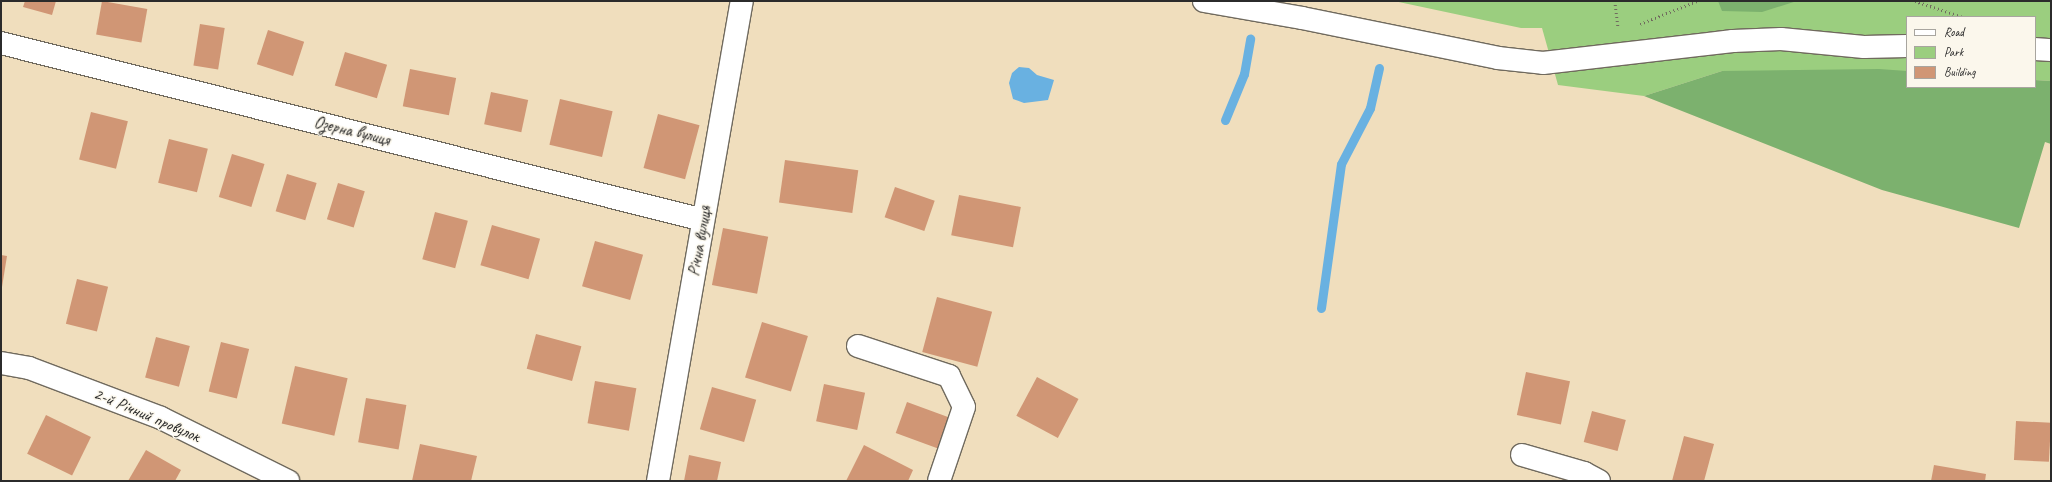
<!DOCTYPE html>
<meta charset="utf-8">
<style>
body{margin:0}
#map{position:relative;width:2052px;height:482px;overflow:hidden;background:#f0debd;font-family:Caveat,sans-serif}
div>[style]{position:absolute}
.green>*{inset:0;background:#9bce7f}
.forest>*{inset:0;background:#7cb16e}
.water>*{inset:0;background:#69b1e1}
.stream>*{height:9px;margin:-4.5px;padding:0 4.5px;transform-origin:4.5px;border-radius:4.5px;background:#69b1e1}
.building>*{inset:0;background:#d09675;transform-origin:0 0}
.path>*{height:2.5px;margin-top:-1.25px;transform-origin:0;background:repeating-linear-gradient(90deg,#706a5e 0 1px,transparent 0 4px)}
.roads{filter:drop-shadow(1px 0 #706a5e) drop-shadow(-1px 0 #706a5e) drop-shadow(0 1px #706a5e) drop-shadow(0 -1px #706a5e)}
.minor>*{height:22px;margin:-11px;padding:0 11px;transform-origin:11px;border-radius:11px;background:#fff}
span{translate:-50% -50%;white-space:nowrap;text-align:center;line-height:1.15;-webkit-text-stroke:3px #fbf7ec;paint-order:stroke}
.street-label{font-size:17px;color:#2b2b2b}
.frame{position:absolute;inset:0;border:2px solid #2b2b2b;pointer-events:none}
.legend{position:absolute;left:1906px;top:16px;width:130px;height:72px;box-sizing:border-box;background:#fbf7ec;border:1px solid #a8a59f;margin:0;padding:5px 7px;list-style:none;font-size:12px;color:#2b2b2b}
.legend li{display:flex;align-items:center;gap:8px;height:20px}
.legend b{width:20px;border:1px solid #a8a59f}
</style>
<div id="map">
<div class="green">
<div style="clip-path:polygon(1394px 1px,2051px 1px,2051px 81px,2035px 80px,2035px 17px,1907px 17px,1907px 71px,1722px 71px,1644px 96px,1558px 85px,1542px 28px,1521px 28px)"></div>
</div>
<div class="forest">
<div style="clip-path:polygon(1718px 1px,1797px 1px,1762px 12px,1722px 11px)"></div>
<div style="clip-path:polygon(1879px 69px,1907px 71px,1907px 87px,2035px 87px,2035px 80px,2051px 81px,2051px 144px,2045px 142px,2019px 228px,1882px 190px,1644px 96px,1722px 71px)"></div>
</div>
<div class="water">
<div style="clip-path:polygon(1019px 67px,1029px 68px,1037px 75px,1054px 80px,1048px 100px,1024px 103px,1013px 99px,1009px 83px,1012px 73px)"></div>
</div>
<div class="stream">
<div style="left:1225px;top:120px;width:50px;rotate:-67.6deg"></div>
<div style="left:1244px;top:74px;width:36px;rotate:-80deg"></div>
<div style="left:1321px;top:308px;width:145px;rotate:-82.1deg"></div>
<div style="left:1341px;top:164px;width:63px;rotate:-62.6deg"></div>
<div style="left:1370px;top:108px;width:41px;rotate:-77.3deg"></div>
</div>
<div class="building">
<div style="clip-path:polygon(25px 1px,56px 1px,52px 15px,23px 7px)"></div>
<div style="left:102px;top:1px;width:46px;height:34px;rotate:10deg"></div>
<div style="left:200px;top:24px;width:25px;height:42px;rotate:9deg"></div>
<div style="left:268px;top:30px;width:38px;height:36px;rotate:18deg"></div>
<div style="left:345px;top:52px;width:44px;height:35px;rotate:17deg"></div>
<div style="left:410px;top:69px;width:47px;height:38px;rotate:11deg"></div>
<div style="left:491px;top:92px;width:38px;height:33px;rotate:12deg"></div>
<div style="left:560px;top:99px;width:54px;height:47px;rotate:13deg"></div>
<div style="left:91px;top:112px;width:38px;height:49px;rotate:14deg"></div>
<div style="left:658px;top:114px;width:43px;height:56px;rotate:15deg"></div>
<div style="left:169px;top:139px;width:40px;height:45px;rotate:14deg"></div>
<div style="left:232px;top:154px;width:34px;height:45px;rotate:17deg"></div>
<div style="left:785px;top:160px;width:74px;height:43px;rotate:8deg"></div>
<div style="left:287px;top:174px;width:31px;height:39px;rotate:17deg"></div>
<div style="left:338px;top:183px;width:28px;height:38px;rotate:17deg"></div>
<div style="left:895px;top:187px;width:42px;height:32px;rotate:19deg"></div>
<div style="left:959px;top:195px;width:63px;height:41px;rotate:11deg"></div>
<div style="left:435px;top:212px;width:34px;height:49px;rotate:15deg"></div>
<div style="left:492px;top:225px;width:50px;height:42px;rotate:16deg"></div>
<div style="left:723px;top:228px;width:46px;height:58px;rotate:11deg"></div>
<div style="left:595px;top:241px;width:50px;height:47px;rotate:16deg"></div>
<div style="clip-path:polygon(1px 255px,7px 256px,2px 287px,1px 287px)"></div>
<div style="left:77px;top:279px;width:32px;height:46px;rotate:14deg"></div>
<div style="left:937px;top:297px;width:57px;height:57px;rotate:15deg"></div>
<div style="left:762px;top:322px;width:48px;height:58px;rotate:17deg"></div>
<div style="left:536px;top:334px;width:47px;height:36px;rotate:15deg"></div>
<div style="left:156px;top:337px;width:35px;height:42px;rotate:15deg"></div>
<div style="left:221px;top:342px;width:29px;height:51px;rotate:14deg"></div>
<div style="left:295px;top:366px;width:54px;height:59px;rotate:13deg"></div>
<div style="left:1526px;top:372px;width:45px;height:44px;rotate:12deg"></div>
<div style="left:1037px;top:377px;width:47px;height:44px;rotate:28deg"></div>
<div style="left:595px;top:381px;width:42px;height:43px;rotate:10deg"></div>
<div style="left:824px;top:384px;width:42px;height:38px;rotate:12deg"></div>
<div style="left:712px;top:387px;width:46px;height:44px;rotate:16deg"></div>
<div style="left:366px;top:398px;width:41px;height:45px;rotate:10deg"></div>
<div style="left:907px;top:402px;width:45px;height:33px;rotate:20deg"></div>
<div style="left:1592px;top:411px;width:35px;height:32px;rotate:15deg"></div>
<div style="left:46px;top:415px;width:50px;height:43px;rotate:26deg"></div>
<div style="left:2016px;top:421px;width:35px;height:39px;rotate:3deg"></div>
<div style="clip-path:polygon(1684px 436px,1714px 444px,1704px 481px,1672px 481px)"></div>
<div style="clip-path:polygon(420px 444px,477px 456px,471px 481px,412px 481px)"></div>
<div style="clip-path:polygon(864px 445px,913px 470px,908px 481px,846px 481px)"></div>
<div style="clip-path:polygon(146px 450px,181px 470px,175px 481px,128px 481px)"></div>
<div style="clip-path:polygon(689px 455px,721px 462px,717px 481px,684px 481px)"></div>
<div style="clip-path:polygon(1934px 465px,1986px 474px,1985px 481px,1931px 481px)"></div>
</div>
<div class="path">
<div style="left:1615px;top:1px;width:26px;rotate:83deg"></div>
<div style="left:1915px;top:1px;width:51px;rotate:18.4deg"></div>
<div style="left:1640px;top:24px;width:61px;rotate:-22deg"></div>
</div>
<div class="roads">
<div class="minor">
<div style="left:1204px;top:1px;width:99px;rotate:9.8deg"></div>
<div style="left:1302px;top:18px;width:200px;rotate:11.5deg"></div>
<div style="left:1498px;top:58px;width:45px;rotate:6.3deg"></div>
<div style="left:1543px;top:63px;width:191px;rotate:-6.6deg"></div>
<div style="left:1733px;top:41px;width:48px;rotate:-2.4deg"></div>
<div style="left:1781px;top:39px;width:83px;rotate:5.5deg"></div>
<div style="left:1864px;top:47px;width:43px;rotate:-1.3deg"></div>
<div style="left:1px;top:43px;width:724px;rotate:14.15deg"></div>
<div style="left:2035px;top:49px;width:16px;rotate:4deg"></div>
<div style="left:858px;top:346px;width:96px;rotate:18.2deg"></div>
<div style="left:949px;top:376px;width:34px;rotate:64deg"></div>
<div style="left:964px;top:407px;width:78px;rotate:108.7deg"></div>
<div style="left:1px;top:363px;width:28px;rotate:10deg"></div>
<div style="left:29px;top:368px;width:141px;rotate:20.7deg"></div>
<div style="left:161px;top:418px;width:142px;rotate:26.4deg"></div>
<div style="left:1522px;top:455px;width:65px;rotate:16.2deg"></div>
<div style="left:1584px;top:473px;width:17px;rotate:28deg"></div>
<div style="left:658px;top:481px;width:487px;rotate:-80.1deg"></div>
</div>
</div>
<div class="street-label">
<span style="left:352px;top:131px;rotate:14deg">Озерна вулиця</span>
<span style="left:700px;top:241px;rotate:-80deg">Річна вулиця</span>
<span style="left:147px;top:415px;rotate:23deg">2-й Річний провулок</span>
</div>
<div class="frame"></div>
<ul class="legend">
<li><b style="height:5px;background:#fff"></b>Road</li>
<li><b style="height:11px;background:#9bce7f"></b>Park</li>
<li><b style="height:11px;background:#d09675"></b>Building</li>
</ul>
</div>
